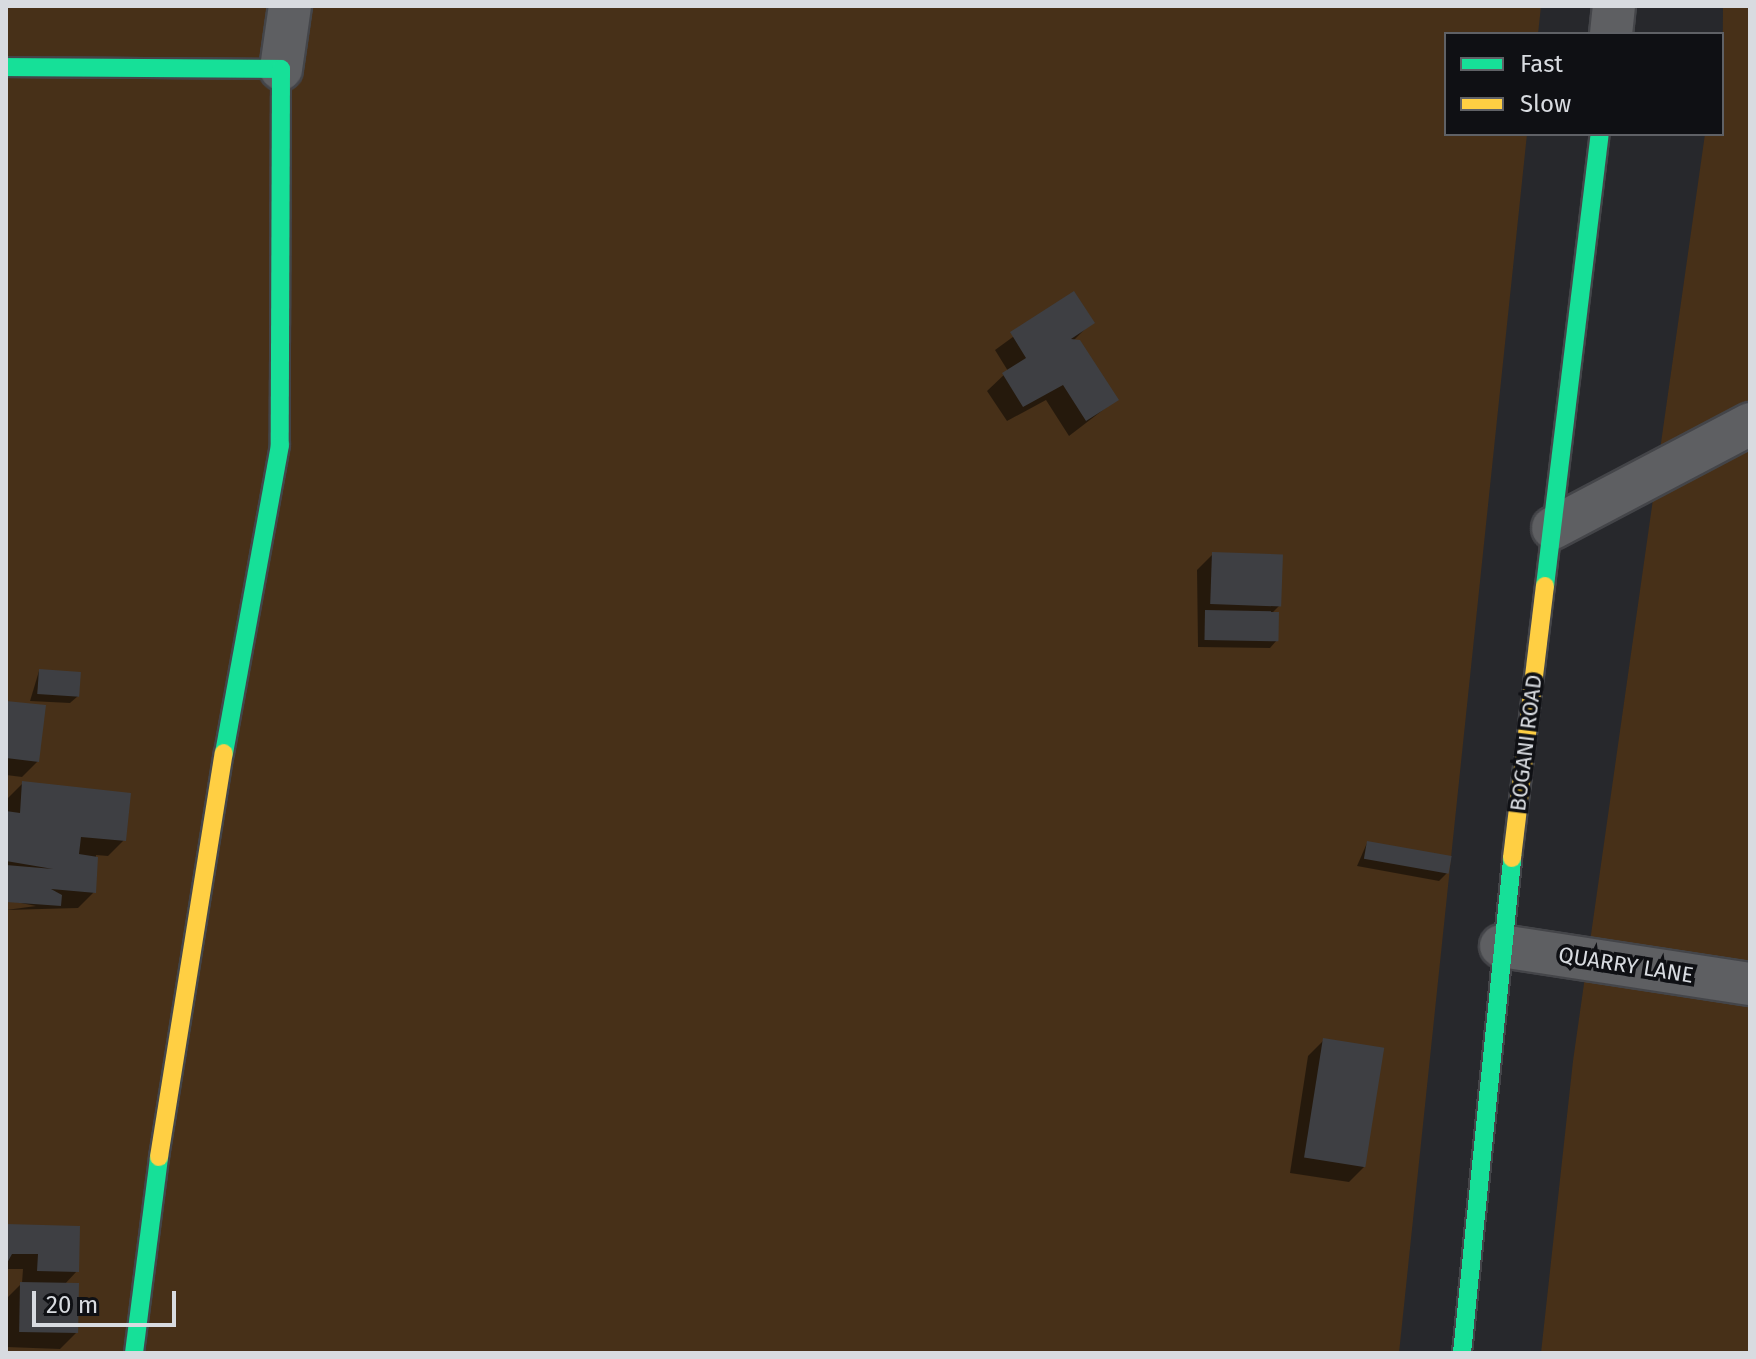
<!DOCTYPE html>
<style>
body{margin:0}
#map{position:relative;width:1756px;height:1359px;overflow:hidden;background:#27282c;font-family:"Fira Sans",sans-serif}
div>[style]{position:absolute}
.green>*{inset:0;background:#473018}
.shadow>*{inset:0;background:#0007}
.building>*{inset:0;background:#3e3f43;transform-origin:0 0}
.roads{filter:drop-shadow(2px 0 #444549) drop-shadow(-2px 0 #444549) drop-shadow(0 2px #444549) drop-shadow(0 -2px #444549)}
.street>*{height:42px;margin:-21px;padding:0 21px;transform-origin:21px;border-radius:21px;background:#5e5f62}
.fast>*{height:18px;margin:-9px;padding:0 9px;transform-origin:9px;border-radius:9px;background:#16e098}
.slow>*{height:18px;margin:-9px;padding:0 9px;transform-origin:9px;border-radius:9px;background:#ffcf43}
span{translate:-50% -50%;white-space:nowrap;text-align:center;line-height:1.15;-webkit-text-stroke:7px #0f1014;paint-order:stroke}
.street-label{font-size:22px;color:#d8dbe0}
.frame{position:absolute;inset:0;border:8px solid #d8dbe0;pointer-events:none}
.legend{position:absolute;left:1444px;top:32px;width:280px;height:104px;box-sizing:border-box;background:#0f1014;border:2px solid #5f6166;margin:0;padding:10px 14px;list-style:none;font-size:24px;color:#d8dbe0}
.legend li{display:flex;align-items:center;gap:16px;height:40px}
.legend b{width:40px;border:2px solid #5f6166}
.scale{position:absolute;left:32px;top:1291px;width:144px;height:36px;box-sizing:border-box;border:4px solid #d8dbe0;border-top:0;padding-left:10px;font-size:24px;line-height:28px;white-space:nowrap;color:#d8dbe0;-webkit-text-stroke:6px #0f1014;paint-order:stroke}
</style>
<div id="map">
<div class="green">
<div style="clip-path:polygon(6px 6px,1541px 6px,1538px 34px,1446px 34px,1446px 134px,1527px 134px,1399px 1353px,6px 1353px)"></div>
<div style="clip-path:polygon(1723px 6px,1750px 6px,1750px 1353px,1541px 1353px,1573px 1061px,1705px 134px,1722px 134px)"></div>
</div>
<div class="shadow">
<div style="clip-path:polygon(1073px 293px,1092px 322px,1073px 341px,1116px 400px,1069px 436px,1046px 400px,1007px 421px,987px 391px,1008px 371px,995px 350px)"></div>
<div style="clip-path:polygon(1213px 554px,1280px 605px,1272px 613px,1277px 640px,1270px 648px,1198px 647px,1197px 570px)"></div>
<div style="clip-path:polygon(39px 671px,78px 696px,70px 703px,30px 701px)"></div>
<div style="clip-path:polygon(6px 703px,38px 761px,22px 777px,6px 775px)"></div>
<div style="clip-path:polygon(23px 783px,124px 840px,108px 856px,96px 855px,94px 892px,78px 908px,6px 910px,36px 906px,6px 900px,7px 799px)"></div>
<div style="clip-path:polygon(1367px 843px,1447px 873px,1439px 881px,1357px 866px)"></div>
<div style="clip-path:polygon(1324px 1040px,1365px 1166px,1349px 1182px,1290px 1173px,1308px 1056px)"></div>
<div style="clip-path:polygon(6px 1226px,77px 1271px,64px 1285px,76px 1333px,60px 1349px,6px 1347px,6px 1299px,22px 1283px,23px 1269px,6px 1269px)"></div>
</div>
<div class="building">
<div style="clip-path:polygon(1074px 291px,1095px 323px,1071px 339px,1080px 340px,1119px 400px,1086px 421px,1063px 385px,1023px 407px,1002px 373px,1026px 358px,1010px 332px)"></div>
<div style="left:1212px;top:552px;width:71px;height:52px;rotate:2deg"></div>
<div style="left:1205px;top:610px;width:74px;height:30px;rotate:1deg"></div>
<div style="left:39px;top:669px;width:42px;height:25px;rotate:4deg"></div>
<div style="clip-path:polygon(6px 701px,46px 705px,39px 762px,6px 758px)"></div>
<div style="clip-path:polygon(22px 781px,131px 793px,126px 841px,81px 837px,79px 854px,98px 857px,96px 893px,51px 889px,62px 895px,61px 906px,6px 902px,6px 865px,53px 869px,6px 861px,6px 811px,20px 813px)"></div>
<div style="left:1367px;top:841px;width:86px;height:18px;rotate:10deg"></div>
<div style="left:1323px;top:1038px;width:62px;height:121px;rotate:9deg"></div>
<div style="clip-path:polygon(6px 1224px,80px 1226px,79px 1272px,37px 1271px,38px 1254px,12px 1254px,6px 1265px)"></div>
<div style="left:20px;top:1282px;width:59px;height:50px;rotate:1deg"></div>
</div>
<div class="roads">
<div class="street">
<div style="left:1611px;top:34px;width:28px;rotate:-84deg"></div>
<div style="left:281px;top:69px;width:64px;rotate:-81.9deg"></div>
<div style="left:1553px;top:528px;width:223px;rotate:-27.8deg"></div>
<div style="left:1501px;top:946px;width:252px;rotate:8.7deg"></div>
</div>
<div class="fast">
<div style="left:6px;top:67px;width:275px;rotate:0.4deg"></div>
<div style="left:281px;top:69px;width:376px;rotate:90.2deg"></div>
<div style="left:280px;top:445px;width:313px;rotate:100.3deg"></div>
<div style="left:1545px;top:586px;width:455px;rotate:-83.1deg"></div>
<div style="left:134px;top:1353px;width:198px;rotate:-82.7deg"></div>
<div style="left:1462px;top:1353px;width:498px;rotate:-84.2deg"></div>
</div>
<div class="slow">
<div style="left:1512px;top:858px;width:274px;rotate:-83.1deg"></div>
<div style="left:159px;top:1157px;width:409px;rotate:-80.9deg"></div>
</div>
</div>
<div class="street-label">
<span style="left:1526px;top:743px;rotate:-83deg">BOGANI ROAD</span>
<span style="left:1626px;top:965px;rotate:9deg">QUARRY LANE</span>
</div>
<div class="frame"></div>
<ul class="legend">
<li><b style="height:10px;background:#16e098"></b>Fast</li>
<li><b style="height:10px;background:#ffcf43"></b>Slow</li>
</ul>
<div class="scale">20 m</div>
</div>
